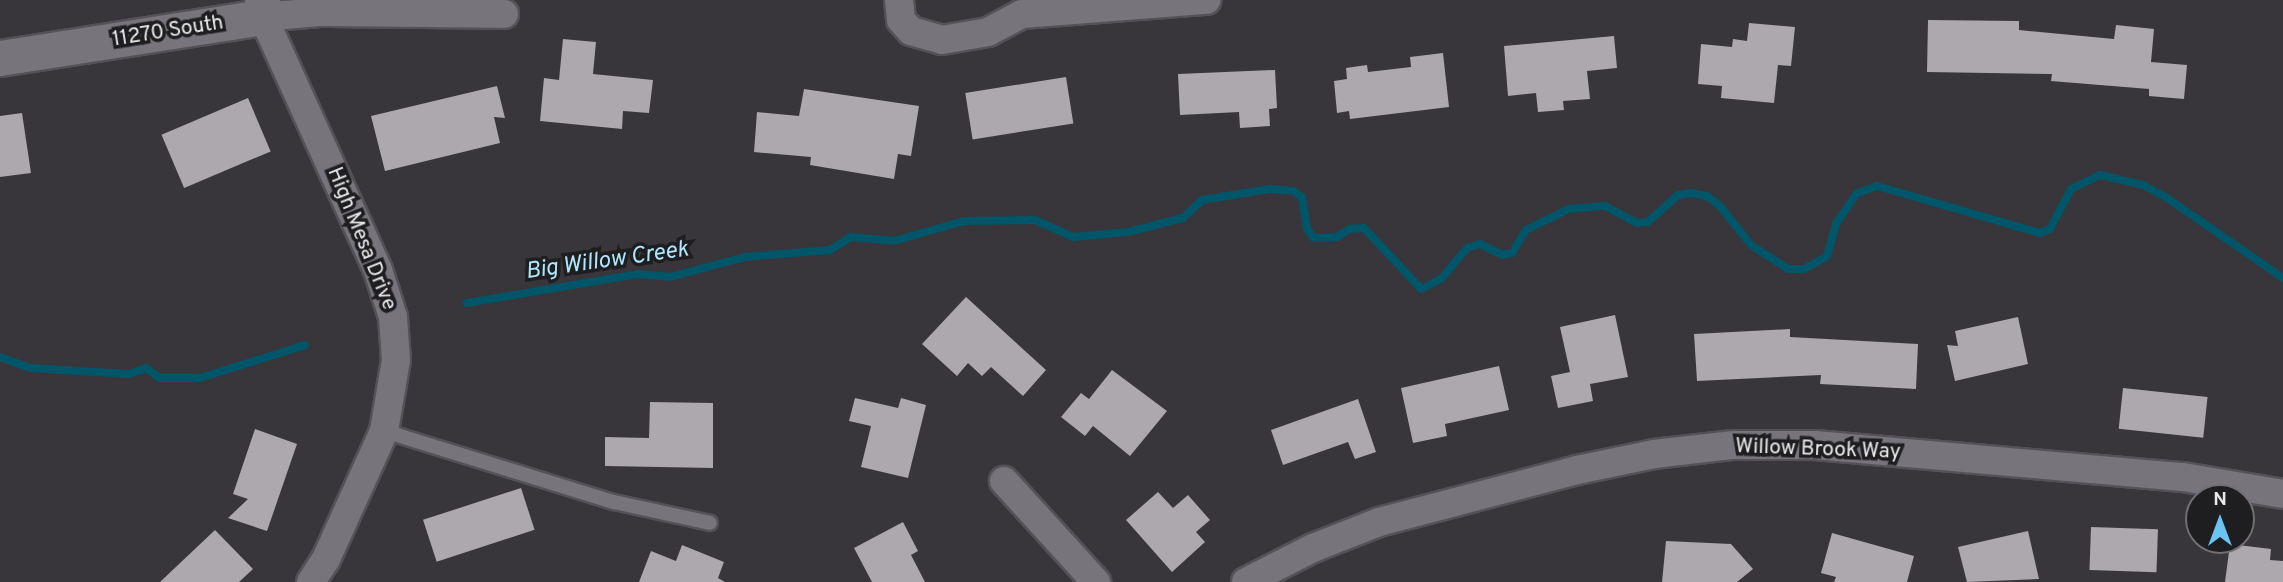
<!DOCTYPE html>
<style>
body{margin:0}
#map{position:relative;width:2283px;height:582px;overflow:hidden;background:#38353b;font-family:Overpass,sans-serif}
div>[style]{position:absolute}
.stream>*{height:8px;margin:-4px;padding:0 4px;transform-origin:4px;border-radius:4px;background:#005669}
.building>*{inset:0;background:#aca8ae;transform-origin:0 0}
.roads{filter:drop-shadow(2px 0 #545257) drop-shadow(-2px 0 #545257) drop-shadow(0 2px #545257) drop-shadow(0 -2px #545257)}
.service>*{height:14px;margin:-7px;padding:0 7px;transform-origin:7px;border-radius:7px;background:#77757b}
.minor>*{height:28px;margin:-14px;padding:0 14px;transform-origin:14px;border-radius:14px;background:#77757b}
.tertiary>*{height:35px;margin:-17.5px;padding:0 17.5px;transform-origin:17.5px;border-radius:17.5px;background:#77757b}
span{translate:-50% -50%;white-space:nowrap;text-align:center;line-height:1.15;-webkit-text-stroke:7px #1e1d20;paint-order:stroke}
.street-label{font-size:21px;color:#eae9ec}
.water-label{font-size:23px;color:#b0e8fb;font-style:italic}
.north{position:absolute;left:2185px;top:484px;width:70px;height:70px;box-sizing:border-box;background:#1e1d20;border:2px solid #706f72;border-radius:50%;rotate:0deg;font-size:19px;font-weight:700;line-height:28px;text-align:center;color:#eae9ec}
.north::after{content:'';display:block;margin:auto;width:24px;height:32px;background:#6ac3f1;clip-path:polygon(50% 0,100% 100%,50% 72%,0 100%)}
</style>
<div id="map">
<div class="stream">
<div style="left:467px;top:303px;width:173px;rotate:-9.6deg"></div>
<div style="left:638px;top:274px;width:32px;rotate:5deg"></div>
<div style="left:670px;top:277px;width:78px;rotate:-14.9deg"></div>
<div style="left:745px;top:257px;width:85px;rotate:-4.7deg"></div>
<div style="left:830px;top:250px;width:25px;rotate:-32deg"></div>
<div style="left:851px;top:237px;width:43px;rotate:5.3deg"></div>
<div style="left:894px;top:241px;width:73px;rotate:-15.9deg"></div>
<div style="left:964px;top:221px;width:71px;rotate:-0.8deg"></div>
<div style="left:1035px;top:220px;width:42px;rotate:24.1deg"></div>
<div style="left:1073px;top:237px;width:55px;rotate:-5.2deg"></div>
<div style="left:1128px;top:232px;width:57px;rotate:-14.3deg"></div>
<div style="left:1183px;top:218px;width:26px;rotate:-43deg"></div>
<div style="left:1202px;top:200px;width:69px;rotate:-9.2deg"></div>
<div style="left:1270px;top:189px;width:23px;rotate:5deg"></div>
<div style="left:1293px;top:191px;width:11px;rotate:34deg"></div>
<div style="left:1302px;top:197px;width:32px;rotate:81deg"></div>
<div style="left:1307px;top:229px;width:11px;rotate:52deg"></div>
<div style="left:1314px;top:238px;width:23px;rotate:-2deg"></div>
<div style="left:1337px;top:237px;width:15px;rotate:-32deg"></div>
<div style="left:1350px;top:229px;width:14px;rotate:-4deg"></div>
<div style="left:1364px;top:228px;width:83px;rotate:46.9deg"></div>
<div style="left:1421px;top:289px;width:22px;rotate:-27deg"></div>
<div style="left:1441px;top:279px;width:40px;rotate:-50deg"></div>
<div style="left:1467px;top:248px;width:14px;rotate:-17deg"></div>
<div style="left:1480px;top:244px;width:25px;rotate:26deg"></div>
<div style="left:1503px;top:255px;width:9px;rotate:-13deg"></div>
<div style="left:1512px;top:253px;width:27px;rotate:-59deg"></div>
<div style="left:1526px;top:230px;width:48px;rotate:-26deg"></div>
<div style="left:1569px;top:209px;width:36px;rotate:-5deg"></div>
<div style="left:1605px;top:206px;width:36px;rotate:28deg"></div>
<div style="left:1637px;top:223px;width:11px;rotate:-5deg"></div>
<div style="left:1648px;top:222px;width:40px;rotate:-42deg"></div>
<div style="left:1678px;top:195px;width:13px;rotate:-9deg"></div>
<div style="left:1691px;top:193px;width:16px;rotate:11deg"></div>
<div style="left:1707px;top:196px;width:16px;rotate:38deg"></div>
<div style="left:1720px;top:206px;width:50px;rotate:51.5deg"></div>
<div style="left:1751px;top:245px;width:44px;rotate:33deg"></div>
<div style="left:1788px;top:269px;width:16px"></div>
<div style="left:1804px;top:269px;width:26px;rotate:-29deg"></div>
<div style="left:1827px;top:256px;width:33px;rotate:-74deg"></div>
<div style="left:1836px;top:224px;width:36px;rotate:-56deg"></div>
<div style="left:1856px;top:194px;width:22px;rotate:-21deg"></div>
<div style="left:1877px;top:186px;width:170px;rotate:16.1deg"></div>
<div style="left:2040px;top:233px;width:11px;rotate:-22deg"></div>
<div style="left:2050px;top:229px;width:45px;rotate:-62.3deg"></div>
<div style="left:2071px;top:189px;width:32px;rotate:-26deg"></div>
<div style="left:2100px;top:175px;width:44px;rotate:13.1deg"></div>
<div style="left:2143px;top:185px;width:27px;rotate:28deg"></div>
<div style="left:2167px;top:198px;width:141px;rotate:34.6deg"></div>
<div style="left:0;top:357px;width:32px;rotate:20deg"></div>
<div style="left:30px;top:368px;width:99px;rotate:3.5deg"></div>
<div style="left:129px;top:374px;width:18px;rotate:-19deg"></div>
<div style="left:146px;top:368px;width:17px;rotate:36deg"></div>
<div style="left:160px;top:378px;width:40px"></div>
<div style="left:200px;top:378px;width:110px;rotate:-17.4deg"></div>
</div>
<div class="building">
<div style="clip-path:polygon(1928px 20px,2019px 21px,2019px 30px,2114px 39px,2116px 25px,2154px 29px,2151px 62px,2187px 65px,2184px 99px,2149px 96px,2149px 89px,2051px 81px,2052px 74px,1927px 72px)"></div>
<div style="clip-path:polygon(1749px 23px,1795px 27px,1791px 66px,1778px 65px,1774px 103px,1721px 98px,1722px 86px,1698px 84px,1701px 44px,1732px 47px,1733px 39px,1747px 41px)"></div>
<div style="clip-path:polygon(1614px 36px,1617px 68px,1587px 71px,1590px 99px,1563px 101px,1564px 110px,1538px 112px,1536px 93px,1508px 96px,1504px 46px)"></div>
<div style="clip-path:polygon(563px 39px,596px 42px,593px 74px,653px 80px,649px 113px,623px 111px,622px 129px,540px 121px,544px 78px,559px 80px)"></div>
<div style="clip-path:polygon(1443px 53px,1449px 107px,1350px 119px,1349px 111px,1337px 113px,1334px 81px,1347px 79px,1346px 68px,1367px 65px,1368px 72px,1411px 67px,1410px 57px)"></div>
<div style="clip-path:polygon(1275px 70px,1277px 108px,1269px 109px,1270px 126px,1240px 128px,1239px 112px,1180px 115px,1178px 74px)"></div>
<div style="left:1066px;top:77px;width:47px;height:102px;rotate:81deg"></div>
<div style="clip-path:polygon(497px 86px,505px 118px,494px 117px,500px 143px,385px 171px,371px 116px)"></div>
<div style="clip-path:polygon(804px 89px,919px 106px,911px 156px,898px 154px,894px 179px,810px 165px,811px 157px,754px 152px,757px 112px,799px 116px)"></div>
<div style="left:248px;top:98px;width:58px;height:94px;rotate:67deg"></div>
<div style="clip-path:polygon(22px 113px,31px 173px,0 177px,0 116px)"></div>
<div style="clip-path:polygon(966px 297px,1046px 370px,1023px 396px,991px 367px,982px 376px,968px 363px,957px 376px,922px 344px)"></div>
<div style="clip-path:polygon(1615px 315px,1628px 377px,1590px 384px,1593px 401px,1558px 408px,1551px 376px,1570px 372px,1560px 327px)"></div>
<div style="clip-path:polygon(2018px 317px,2028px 364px,1955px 381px,1947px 345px,1958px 346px,1955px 331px)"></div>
<div style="clip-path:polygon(1790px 329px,1790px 337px,1918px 344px,1916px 389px,1820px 384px,1821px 375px,1697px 381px,1694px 334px)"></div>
<div style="clip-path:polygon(1499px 366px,1509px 410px,1445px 424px,1447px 436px,1413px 443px,1401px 388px)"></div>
<div style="clip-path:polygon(1112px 370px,1167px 411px,1130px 456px,1093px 426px,1085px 436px,1061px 417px,1081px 393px,1089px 399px)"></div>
<div style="left:2123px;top:388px;width:85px;height:41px;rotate:6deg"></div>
<div style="clip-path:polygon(855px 398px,898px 408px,901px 398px,926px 405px,908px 478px,861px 467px,871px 426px,849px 421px)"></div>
<div style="clip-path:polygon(1358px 399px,1376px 452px,1355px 459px,1348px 442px,1283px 465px,1271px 430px)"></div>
<div style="clip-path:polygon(650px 402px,713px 403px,713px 468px,605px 466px,605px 437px,649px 438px)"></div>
<div style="clip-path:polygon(255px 429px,297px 444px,267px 531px,228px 518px,248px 499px,233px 494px)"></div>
<div style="left:521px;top:488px;width:44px;height:103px;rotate:72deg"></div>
<div style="clip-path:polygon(1158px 492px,1173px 508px,1188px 495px,1210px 520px,1196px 532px,1205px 542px,1172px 572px,1126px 520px)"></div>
<div style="clip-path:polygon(903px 522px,918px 551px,911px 555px,925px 582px,872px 582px,854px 548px)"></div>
<div style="left:2091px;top:527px;width:67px;height:43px;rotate:2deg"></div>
<div style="clip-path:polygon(215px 530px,253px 569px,239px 582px,160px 582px)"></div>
<div style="clip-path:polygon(2028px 531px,2039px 579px,1967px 582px,1958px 547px)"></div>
<div style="clip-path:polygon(1832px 533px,1914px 556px,1907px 582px,1834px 582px,1836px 577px,1821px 573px)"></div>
<div style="clip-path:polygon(1666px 541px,1731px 544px,1753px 569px,1737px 582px,1662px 582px)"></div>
<div style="clip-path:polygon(2230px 544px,2271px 549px,2270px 560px,2283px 561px,2283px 582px,2225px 582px)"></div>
<div style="clip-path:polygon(682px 545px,724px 562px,718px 578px,725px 582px,639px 582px,651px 551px,676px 561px)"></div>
</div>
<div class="roads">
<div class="service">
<div style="left:384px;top:431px;width:241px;rotate:17.2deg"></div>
<div style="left:614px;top:502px;width:98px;rotate:12.3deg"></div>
</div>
<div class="minor">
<div style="left:899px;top:0;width:20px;rotate:84deg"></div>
<div style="left:901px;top:20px;width:15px;rotate:48deg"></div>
<div style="left:911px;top:31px;width:32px;rotate:16deg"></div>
<div style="left:942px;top:40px;width:47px;rotate:-9.9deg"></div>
<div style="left:988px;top:32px;width:38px;rotate:-28deg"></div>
<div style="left:1022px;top:14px;width:185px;rotate:-4.4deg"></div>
<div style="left:1004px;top:481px;width:137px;rotate:47.7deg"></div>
<div style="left:311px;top:582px;width:27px;rotate:-57deg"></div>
<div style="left:326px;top:559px;width:141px;rotate:-65.6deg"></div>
<div style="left:384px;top:431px;width:72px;rotate:-80.4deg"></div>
<div style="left:396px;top:360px;width:43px;rotate:-94deg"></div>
<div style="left:393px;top:317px;width:49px;rotate:-107.7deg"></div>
<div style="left:378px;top:270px;width:278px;rotate:-114.4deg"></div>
<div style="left:263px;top:17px;width:56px;rotate:-5.1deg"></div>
<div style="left:319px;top:12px;width:185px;rotate:0.6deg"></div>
<div style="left:1246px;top:582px;width:75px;rotate:-26.9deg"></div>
<div style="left:1313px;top:548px;width:71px;rotate:-21.5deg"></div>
<div style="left:1379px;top:522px;width:205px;rotate:-14.7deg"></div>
<div style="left:1577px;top:470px;width:79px;rotate:-11.7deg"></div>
<div style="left:1654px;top:454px;width:80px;rotate:-6.5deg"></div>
<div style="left:1733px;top:445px;width:82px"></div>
<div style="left:1815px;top:445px;width:369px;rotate:5deg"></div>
<div style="left:2183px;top:477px;width:101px;rotate:9.6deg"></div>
</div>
<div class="tertiary">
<div style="left:0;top:58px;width:266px;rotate:-8.9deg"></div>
<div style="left:263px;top:17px;width:17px;rotate:-93deg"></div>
</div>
</div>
<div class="street-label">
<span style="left:168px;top:32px;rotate:-9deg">11270 South</span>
<span style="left:361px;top:239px;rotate:68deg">High Mesa Drive</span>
<span style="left:1818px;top:450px;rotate:2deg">Willow Brook Way</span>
</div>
<div class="water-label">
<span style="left:607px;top:262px;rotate:-8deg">Big Willow Creek</span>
</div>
<div class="north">N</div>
</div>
